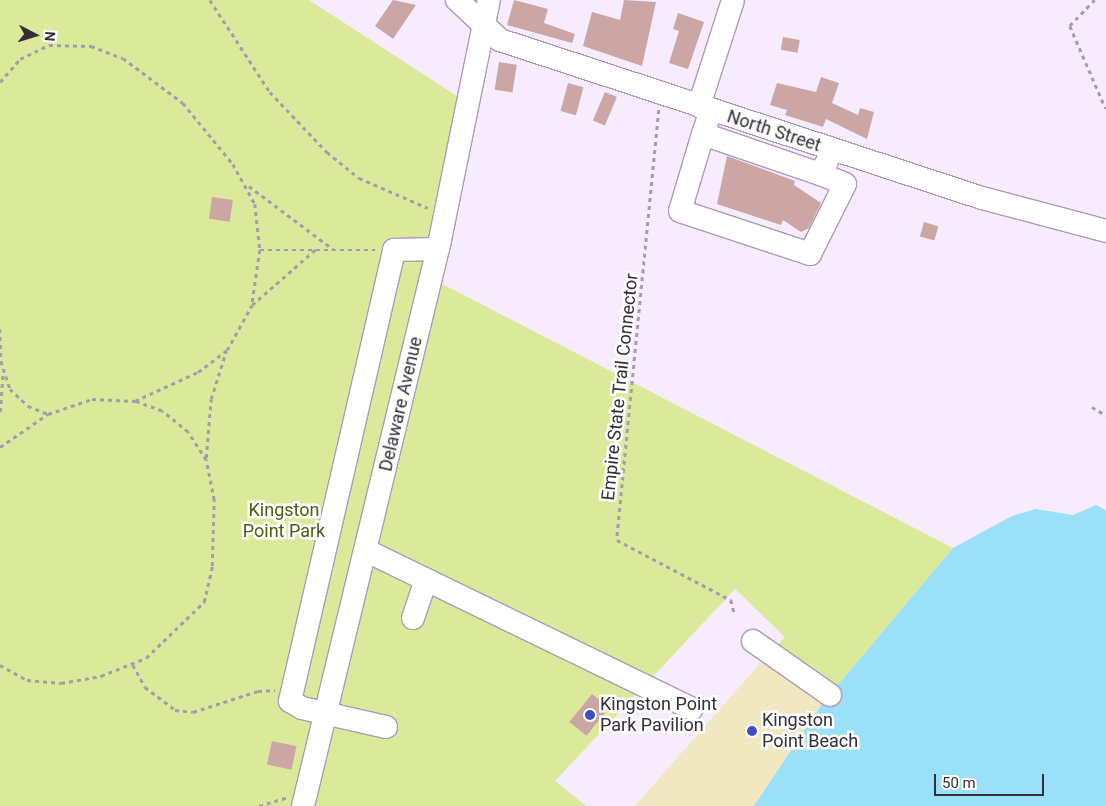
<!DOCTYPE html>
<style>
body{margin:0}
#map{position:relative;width:1106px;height:806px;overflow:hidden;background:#f6ecfe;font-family:Roboto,sans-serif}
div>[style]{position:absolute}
.green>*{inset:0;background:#dbe99b}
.sand>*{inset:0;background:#f1e7c1}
.water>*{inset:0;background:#9ae0f8}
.building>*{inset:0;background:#cba6a4;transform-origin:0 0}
.path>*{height:2.5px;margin-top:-1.25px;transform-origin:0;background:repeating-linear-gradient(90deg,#a59cab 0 4px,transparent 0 8px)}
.roads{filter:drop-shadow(1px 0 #ab9bb7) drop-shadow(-1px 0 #ab9bb7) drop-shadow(0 1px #ab9bb7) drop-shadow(0 -1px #ab9bb7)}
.minor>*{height:22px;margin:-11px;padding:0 11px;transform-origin:11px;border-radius:11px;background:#fff}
.dots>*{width:14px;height:14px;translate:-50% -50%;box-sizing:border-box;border:2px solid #fefefe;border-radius:50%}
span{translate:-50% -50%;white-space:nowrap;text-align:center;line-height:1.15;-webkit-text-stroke:5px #fefefe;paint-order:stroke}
.street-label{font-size:18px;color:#352e39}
.park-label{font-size:18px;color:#515a0f}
.poi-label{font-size:18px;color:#352e39}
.left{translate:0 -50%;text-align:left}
.north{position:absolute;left:10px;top:10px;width:50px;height:50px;-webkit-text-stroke:4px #fefefe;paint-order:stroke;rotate:95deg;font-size:14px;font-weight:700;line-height:20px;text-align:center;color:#352e39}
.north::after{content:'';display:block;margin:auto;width:18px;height:22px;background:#352e39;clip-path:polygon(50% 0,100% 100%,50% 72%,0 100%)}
.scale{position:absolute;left:934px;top:774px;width:110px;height:22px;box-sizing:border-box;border:2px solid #352e39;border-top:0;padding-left:6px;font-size:15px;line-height:18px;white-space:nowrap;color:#352e39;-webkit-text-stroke:4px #fefefe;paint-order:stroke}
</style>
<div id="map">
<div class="green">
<div style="clip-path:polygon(0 0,309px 0,463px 100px,423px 274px,953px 548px,822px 704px,762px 661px,785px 637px,735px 589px,555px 781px,586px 806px,0 806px)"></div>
</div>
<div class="sand">
<div style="clip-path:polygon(762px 661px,822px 704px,754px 806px,635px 806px)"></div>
</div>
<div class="water">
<div style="clip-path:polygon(1096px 505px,1106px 510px,1106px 806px,754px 806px,822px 704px,953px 548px,1012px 516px,1036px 509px,1073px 515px)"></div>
</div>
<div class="building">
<div style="clip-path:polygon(393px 0,416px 5px,393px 39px,375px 26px)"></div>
<div style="clip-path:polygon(514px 0,548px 9px,544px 23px,575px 34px,572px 43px,507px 25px)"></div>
<div style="clip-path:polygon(624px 0,656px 2px,642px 66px,583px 46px,592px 12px,620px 20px)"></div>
<div style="clip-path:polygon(678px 13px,704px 22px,688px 69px,669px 63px,679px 31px,673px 29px)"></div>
<div style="left:783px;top:37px;width:17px;height:13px;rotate:10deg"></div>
<div style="left:499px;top:62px;width:18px;height:28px;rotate:9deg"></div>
<div style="clip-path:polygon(821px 77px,839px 83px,832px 103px,858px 115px,860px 108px,874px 112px,867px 139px,826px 119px,823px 127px,785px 115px,787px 110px,770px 105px,777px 83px,816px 92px)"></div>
<div style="left:568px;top:83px;width:16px;height:29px;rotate:15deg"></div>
<div style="left:605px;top:92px;width:13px;height:31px;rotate:23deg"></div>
<div style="clip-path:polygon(727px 156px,795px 181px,794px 185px,821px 203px,809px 228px,801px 232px,783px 220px,781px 225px,717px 204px)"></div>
<div style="left:212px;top:197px;width:21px;height:22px;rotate:8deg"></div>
<div style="left:924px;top:222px;width:15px;height:15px;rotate:16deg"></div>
<div style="left:592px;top:694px;width:22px;height:36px;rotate:39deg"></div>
<div style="left:272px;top:741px;width:25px;height:24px;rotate:12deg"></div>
</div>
<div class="path">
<div style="left:210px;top:0;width:110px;rotate:56.9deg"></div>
<div style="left:270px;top:92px;width:83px;rotate:46.5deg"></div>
<div style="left:327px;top:152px;width:41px;rotate:39.1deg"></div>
<div style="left:359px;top:178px;width:75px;rotate:23.5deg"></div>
<div style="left:1095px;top:0;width:36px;rotate:134deg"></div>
<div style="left:1070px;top:26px;width:90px;rotate:66.6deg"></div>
<div style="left:0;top:82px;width:30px;rotate:-49deg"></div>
<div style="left:20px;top:59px;width:32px;rotate:-26deg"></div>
<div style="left:49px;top:45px;width:42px;rotate:1.4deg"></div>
<div style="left:91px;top:46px;width:34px;rotate:21deg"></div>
<div style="left:123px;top:58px;width:75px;rotate:36.9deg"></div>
<div style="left:183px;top:103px;width:79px;rotate:50.7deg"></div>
<div style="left:233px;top:164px;width:46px;rotate:61.2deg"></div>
<div style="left:255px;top:204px;width:46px;rotate:83.8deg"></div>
<div style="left:260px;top:250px;width:56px;rotate:98.3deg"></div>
<div style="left:659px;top:110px;width:432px;rotate:95.6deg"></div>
<div style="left:617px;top:540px;width:129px;rotate:27.8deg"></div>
<div style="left:731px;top:600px;width:16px;rotate:76deg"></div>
<div style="left:249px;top:186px;width:105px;rotate:36.9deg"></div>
<div style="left:260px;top:250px;width:115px"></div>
<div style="left:0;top:329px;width:32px;rotate:88deg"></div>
<div style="left:1px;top:361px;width:29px;rotate:72deg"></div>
<div style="left:10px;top:389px;width:25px;rotate:43deg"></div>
<div style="left:28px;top:406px;width:22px;rotate:22deg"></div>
<div style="left:48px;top:414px;width:46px;rotate:-18.8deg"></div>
<div style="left:92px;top:399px;width:43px;rotate:2.7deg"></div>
<div style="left:135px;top:401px;width:69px;rotate:-24.7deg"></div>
<div style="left:198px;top:372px;width:36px;rotate:-37deg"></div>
<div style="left:227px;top:350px;width:51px;rotate:-60.9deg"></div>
<div style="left:252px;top:305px;width:85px;rotate:-41.2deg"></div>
<div style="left:1092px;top:407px;width:16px;rotate:30deg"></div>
<div style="left:0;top:412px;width:41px;rotate:-85.8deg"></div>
<div style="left:0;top:447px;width:58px;rotate:-34.5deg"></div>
<div style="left:206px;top:458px;width:59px;rotate:-85.2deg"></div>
<div style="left:211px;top:399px;width:50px;rotate:-72.6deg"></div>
<div style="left:0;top:665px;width:31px;rotate:29deg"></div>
<div style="left:27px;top:680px;width:34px;rotate:5deg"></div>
<div style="left:61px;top:683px;width:41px;rotate:-9.9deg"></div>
<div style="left:101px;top:676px;width:48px;rotate:-21.8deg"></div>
<div style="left:146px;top:658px;width:81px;rotate:-44deg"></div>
<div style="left:204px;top:602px;width:37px;rotate:-77deg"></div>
<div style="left:212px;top:566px;width:66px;rotate:-88.3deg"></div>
<div style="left:214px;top:500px;width:41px;rotate:-101.3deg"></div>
<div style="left:206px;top:460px;width:33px;rotate:-123deg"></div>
<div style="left:188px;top:432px;width:33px;rotate:-141deg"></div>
<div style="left:162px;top:411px;width:29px;rotate:-160deg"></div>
<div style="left:133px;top:665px;width:25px;rotate:61deg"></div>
<div style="left:145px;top:687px;width:38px;rotate:37deg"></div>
<div style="left:175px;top:710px;width:18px;rotate:6deg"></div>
<div style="left:193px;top:712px;width:68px;rotate:-17.9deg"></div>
<div style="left:258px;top:691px;width:17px;rotate:-3deg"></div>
<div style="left:259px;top:806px;width:28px;rotate:-17deg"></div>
</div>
<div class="roads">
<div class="minor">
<div style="left:457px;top:0;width:59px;rotate:42.9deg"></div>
<div style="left:500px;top:40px;width:507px;rotate:18.15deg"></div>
<div style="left:982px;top:198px;width:128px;rotate:14.9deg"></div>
<div style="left:699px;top:106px;width:111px;rotate:-72.2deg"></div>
<div style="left:708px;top:119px;width:16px;rotate:108deg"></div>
<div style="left:703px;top:134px;width:124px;rotate:18.9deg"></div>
<div style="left:820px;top:174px;width:14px;rotate:-60deg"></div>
<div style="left:703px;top:134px;width:80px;rotate:106.6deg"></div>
<div style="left:680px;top:211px;width:137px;rotate:18.3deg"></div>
<div style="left:810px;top:254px;width:78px;rotate:-63.4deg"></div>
<div style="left:845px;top:184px;width:27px;rotate:-158deg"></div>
<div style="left:367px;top:551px;width:361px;rotate:25.9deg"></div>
<div style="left:413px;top:618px;width:40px;rotate:-71.1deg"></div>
<div style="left:753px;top:641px;width:94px;rotate:35deg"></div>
<div style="left:386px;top:727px;width:86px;rotate:-167.3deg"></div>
<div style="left:302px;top:708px;width:14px;rotate:-150deg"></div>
<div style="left:290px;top:701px;width:463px;rotate:-77deg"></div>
<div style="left:394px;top:250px;width:44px;rotate:-1.3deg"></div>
<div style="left:303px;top:806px;width:582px;rotate:-76.39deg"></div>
<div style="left:440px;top:240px;width:245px;rotate:-78.5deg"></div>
</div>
</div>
<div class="dots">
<div style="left:590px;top:715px;background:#404cc0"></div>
<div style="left:752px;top:731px;background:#404cc0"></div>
</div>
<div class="street-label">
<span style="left:774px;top:131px;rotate:18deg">North Street</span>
<span style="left:620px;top:387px;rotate:-84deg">Empire State Trail Connector</span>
<span style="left:401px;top:404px;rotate:-77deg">Delaware Avenue</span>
</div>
<div class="park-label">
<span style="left:284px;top:521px">Kingston<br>Point Park</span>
</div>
<div class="poi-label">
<span class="left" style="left:600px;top:715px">Kingston Point<br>Park Pavilion</span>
<span class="left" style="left:762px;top:731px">Kingston<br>Point Beach</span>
</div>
<div class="north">N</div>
<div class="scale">50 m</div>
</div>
